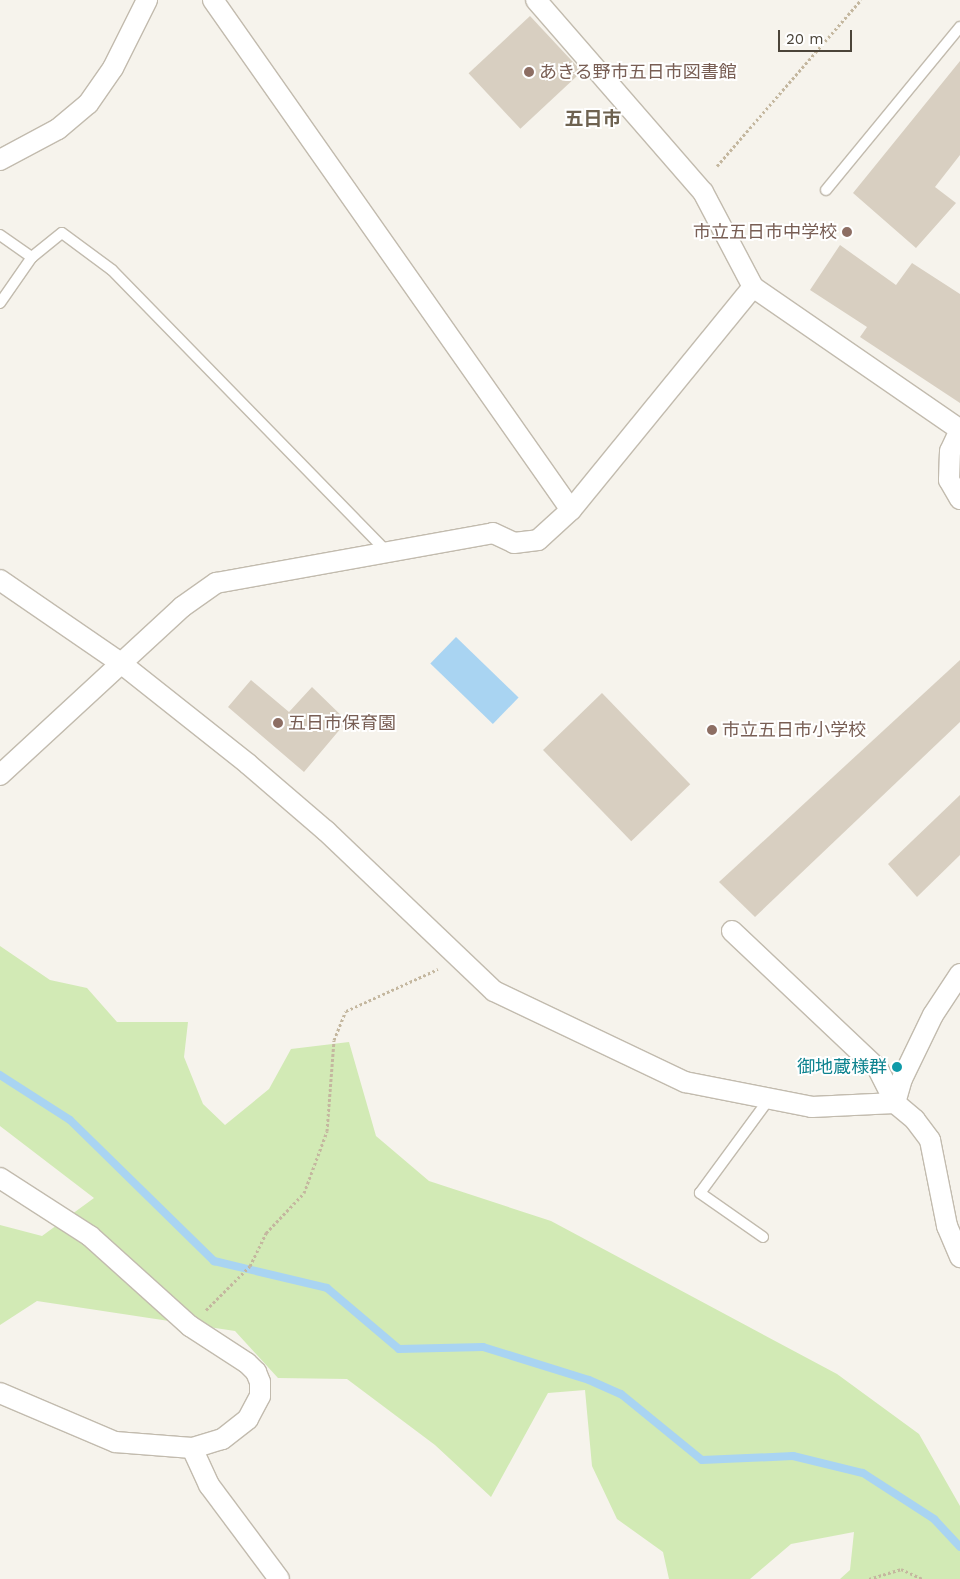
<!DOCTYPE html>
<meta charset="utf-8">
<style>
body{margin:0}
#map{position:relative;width:960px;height:1579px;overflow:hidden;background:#f6f3ec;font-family:"Work Sans","Noto Sans JP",sans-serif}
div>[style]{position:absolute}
.green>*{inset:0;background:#d2eab5}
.water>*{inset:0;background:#a9d4f2;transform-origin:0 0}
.stream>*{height:8px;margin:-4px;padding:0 4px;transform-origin:4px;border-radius:4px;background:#a9d4f2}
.building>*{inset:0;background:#d8cfc1;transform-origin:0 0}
.path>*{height:3px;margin-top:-1.5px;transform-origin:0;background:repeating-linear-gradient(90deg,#c4b79f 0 2.5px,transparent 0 5px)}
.roads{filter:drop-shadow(1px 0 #c2bbae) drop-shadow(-1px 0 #c2bbae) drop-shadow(0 1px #c2bbae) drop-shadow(0 -1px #c2bbae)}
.service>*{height:10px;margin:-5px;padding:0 5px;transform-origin:5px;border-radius:5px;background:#fff}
.minor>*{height:20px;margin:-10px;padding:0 10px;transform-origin:10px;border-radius:10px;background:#fff}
.dots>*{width:14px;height:14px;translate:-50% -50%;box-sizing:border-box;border:2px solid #fff;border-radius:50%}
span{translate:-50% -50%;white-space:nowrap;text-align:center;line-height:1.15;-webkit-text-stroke:4px #fff;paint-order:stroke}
.education-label{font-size:18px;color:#785e54}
.left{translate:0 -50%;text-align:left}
.right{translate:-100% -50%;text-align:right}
.culture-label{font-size:18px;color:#0d838f}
.neighbourhood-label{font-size:19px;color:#6e6250;font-weight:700}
.scale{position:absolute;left:778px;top:30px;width:74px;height:22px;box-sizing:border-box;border:2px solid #4b4439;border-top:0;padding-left:6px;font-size:15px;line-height:18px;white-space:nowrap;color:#4b4439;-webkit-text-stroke:4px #fff;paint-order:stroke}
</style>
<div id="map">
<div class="green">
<div style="clip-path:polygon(0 946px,50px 980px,87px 988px,117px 1022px,188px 1022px,184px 1057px,203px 1104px,225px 1125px,269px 1089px,291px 1049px,349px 1042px,376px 1136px,429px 1181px,551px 1221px,837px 1374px,919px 1434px,960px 1506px,960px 1579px,840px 1579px,850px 1570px,854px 1532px,791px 1544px,750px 1579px,669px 1579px,663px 1552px,617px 1519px,592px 1466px,585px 1390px,548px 1393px,491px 1497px,435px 1445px,347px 1379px,278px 1378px,235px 1331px,37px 1301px,0 1325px,0 1225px,42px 1236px,94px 1198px,0 1126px)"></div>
</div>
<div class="water">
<div style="left:456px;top:637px;width:87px;height:37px;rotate:44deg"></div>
</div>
<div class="stream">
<div style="left:0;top:1075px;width:83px;rotate:32.7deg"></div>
<div style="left:70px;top:1120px;width:202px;rotate:44.4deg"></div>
<div style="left:214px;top:1261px;width:116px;rotate:13.4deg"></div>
<div style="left:327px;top:1288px;width:94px;rotate:40.3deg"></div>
<div style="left:399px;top:1349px;width:84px;rotate:-1.4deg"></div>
<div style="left:483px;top:1347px;width:111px;rotate:17.3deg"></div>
<div style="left:589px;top:1380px;width:35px;rotate:24deg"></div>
<div style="left:621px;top:1394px;width:104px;rotate:39.2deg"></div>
<div style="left:702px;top:1460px;width:91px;rotate:-2.5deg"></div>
<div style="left:793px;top:1456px;width:72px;rotate:13.7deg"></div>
<div style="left:863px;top:1473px;width:85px;rotate:32.9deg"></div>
<div style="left:934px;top:1519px;width:38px;rotate:47deg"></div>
</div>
<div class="building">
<div style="left:530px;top:16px;width:76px;height:84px;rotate:47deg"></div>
<div style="clip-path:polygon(960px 61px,960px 155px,935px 187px,956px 203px,916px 248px,853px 193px)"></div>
<div style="clip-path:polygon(840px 245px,896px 285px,912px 263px,960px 294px,960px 403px,860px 337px,867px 327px,810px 290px)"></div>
<div style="clip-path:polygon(960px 660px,960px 722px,755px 917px,719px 882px)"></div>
<div style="clip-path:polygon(251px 680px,289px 712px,312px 687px,347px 721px,304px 772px,228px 707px)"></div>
<div style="left:602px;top:693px;width:127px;height:82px;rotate:46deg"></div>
<div style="clip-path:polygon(960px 795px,960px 855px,917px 897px,888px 864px)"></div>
</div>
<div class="path">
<div style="left:717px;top:166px;width:220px;rotate:-49.1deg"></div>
<div style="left:206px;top:1310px;width:62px;rotate:-45deg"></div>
<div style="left:250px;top:1266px;width:37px;rotate:-64deg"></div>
<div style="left:266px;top:1233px;width:55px;rotate:-46.5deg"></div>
<div style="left:304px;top:1193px;width:66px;rotate:-69.6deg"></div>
<div style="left:327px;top:1131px;width:91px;rotate:-85.6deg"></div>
<div style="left:334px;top:1040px;width:31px;rotate:-68deg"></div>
<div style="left:346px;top:1011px;width:101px;rotate:-24.5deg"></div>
<div style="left:869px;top:1579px;width:34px;rotate:-17deg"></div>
<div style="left:901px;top:1569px;width:23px;rotate:25deg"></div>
</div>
<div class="roads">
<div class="service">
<div style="left:826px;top:190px;width:211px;rotate:-50.6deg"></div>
<div style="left:0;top:235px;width:39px;rotate:35deg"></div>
<div style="left:32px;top:257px;width:38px;rotate:-39deg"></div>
<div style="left:62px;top:233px;width:62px;rotate:36.5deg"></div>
<div style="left:112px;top:270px;width:394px;rotate:45.7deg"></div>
<div style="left:0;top:303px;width:56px;rotate:-55.2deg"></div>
<div style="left:763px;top:1237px;width:77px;rotate:-145.1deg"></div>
<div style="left:700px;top:1193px;width:117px;rotate:-53.7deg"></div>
</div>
<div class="minor">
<div style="left:213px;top:0;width:623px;rotate:54.93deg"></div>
<div style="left:536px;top:0;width:254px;rotate:49deg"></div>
<div style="left:703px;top:192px;width:107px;rotate:62.2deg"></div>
<div style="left:753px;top:287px;width:252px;rotate:34.6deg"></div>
<div style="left:960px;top:430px;width:23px;rotate:115deg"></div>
<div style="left:950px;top:451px;width:29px;rotate:92deg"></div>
<div style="left:949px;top:480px;width:22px;rotate:60deg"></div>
<div style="left:0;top:160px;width:66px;rotate:-28.1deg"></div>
<div style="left:58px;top:129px;width:39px;rotate:-40deg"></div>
<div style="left:88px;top:104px;width:44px;rotate:-55.2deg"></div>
<div style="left:113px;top:68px;width:76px;rotate:-63.4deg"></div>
<div style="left:0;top:580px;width:148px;rotate:34.5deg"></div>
<div style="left:122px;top:664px;width:161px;rotate:38.4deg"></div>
<div style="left:248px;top:764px;width:103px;rotate:40.7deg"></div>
<div style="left:326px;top:831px;width:232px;rotate:43.6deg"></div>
<div style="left:494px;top:991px;width:212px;rotate:25.5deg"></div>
<div style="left:685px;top:1082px;width:129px;rotate:11.1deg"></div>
<div style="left:812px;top:1107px;width:83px;rotate:-2.8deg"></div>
<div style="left:895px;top:1103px;width:26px;rotate:40deg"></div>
<div style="left:915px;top:1120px;width:25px;rotate:53deg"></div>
<div style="left:930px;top:1140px;width:88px;rotate:78.8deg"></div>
<div style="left:947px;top:1226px;width:34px;rotate:67deg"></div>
<div style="left:0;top:775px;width:248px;rotate:-42.7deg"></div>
<div style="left:182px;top:607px;width:42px;rotate:-35.2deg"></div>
<div style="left:216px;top:583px;width:281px;rotate:-10.2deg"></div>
<div style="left:493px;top:533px;width:23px;rotate:25deg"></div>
<div style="left:514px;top:543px;width:24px;rotate:-7deg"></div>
<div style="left:538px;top:540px;width:45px;rotate:-42.3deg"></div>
<div style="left:571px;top:510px;width:288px;rotate:-50.8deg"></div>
<div style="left:732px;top:931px;width:201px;rotate:43.4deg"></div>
<div style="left:878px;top:1069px;width:38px;rotate:63deg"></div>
<div style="left:895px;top:1103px;width:25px;rotate:-74deg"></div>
<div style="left:902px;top:1079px;width:71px;rotate:-64.2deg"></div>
<div style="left:933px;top:1015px;width:49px;rotate:-56.6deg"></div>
<div style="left:0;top:1178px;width:107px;rotate:32.8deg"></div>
<div style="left:90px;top:1236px;width:135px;rotate:42deg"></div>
<div style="left:190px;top:1326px;width:68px;rotate:33deg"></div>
<div style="left:247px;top:1363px;width:13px;rotate:45deg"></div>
<div style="left:256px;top:1372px;width:11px;rotate:68deg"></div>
<div style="left:260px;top:1382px;width:14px;rotate:90deg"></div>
<div style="left:260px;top:1396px;width:26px;rotate:118deg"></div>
<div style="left:248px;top:1419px;width:33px;rotate:142deg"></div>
<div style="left:222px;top:1439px;width:31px;rotate:163deg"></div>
<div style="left:192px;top:1448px;width:77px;rotate:-175.5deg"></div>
<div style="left:115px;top:1442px;width:125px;rotate:-156.9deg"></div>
<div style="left:192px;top:1448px;width:41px;rotate:65.3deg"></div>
<div style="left:209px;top:1485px;width:117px;rotate:53.3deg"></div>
</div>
</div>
<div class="dots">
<div style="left:529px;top:72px;background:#8d6e63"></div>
<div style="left:847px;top:232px;background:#8d6e63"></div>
<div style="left:278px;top:723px;background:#8d6e63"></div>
<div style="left:712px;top:730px;background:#8d6e63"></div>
<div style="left:897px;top:1067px;background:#0f9aa8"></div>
</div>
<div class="education-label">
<span class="left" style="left:539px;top:72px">あきる野市五日市図書館</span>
<span class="right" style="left:837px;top:232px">市立五日市中学校</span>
<span class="left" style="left:288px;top:723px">五日市保育園</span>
<span class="left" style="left:722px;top:730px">市立五日市小学校</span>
</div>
<div class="culture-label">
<span class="right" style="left:887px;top:1067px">御地蔵様群</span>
</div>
<div class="neighbourhood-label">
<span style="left:593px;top:119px">五日市</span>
</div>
<div class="scale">20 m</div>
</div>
